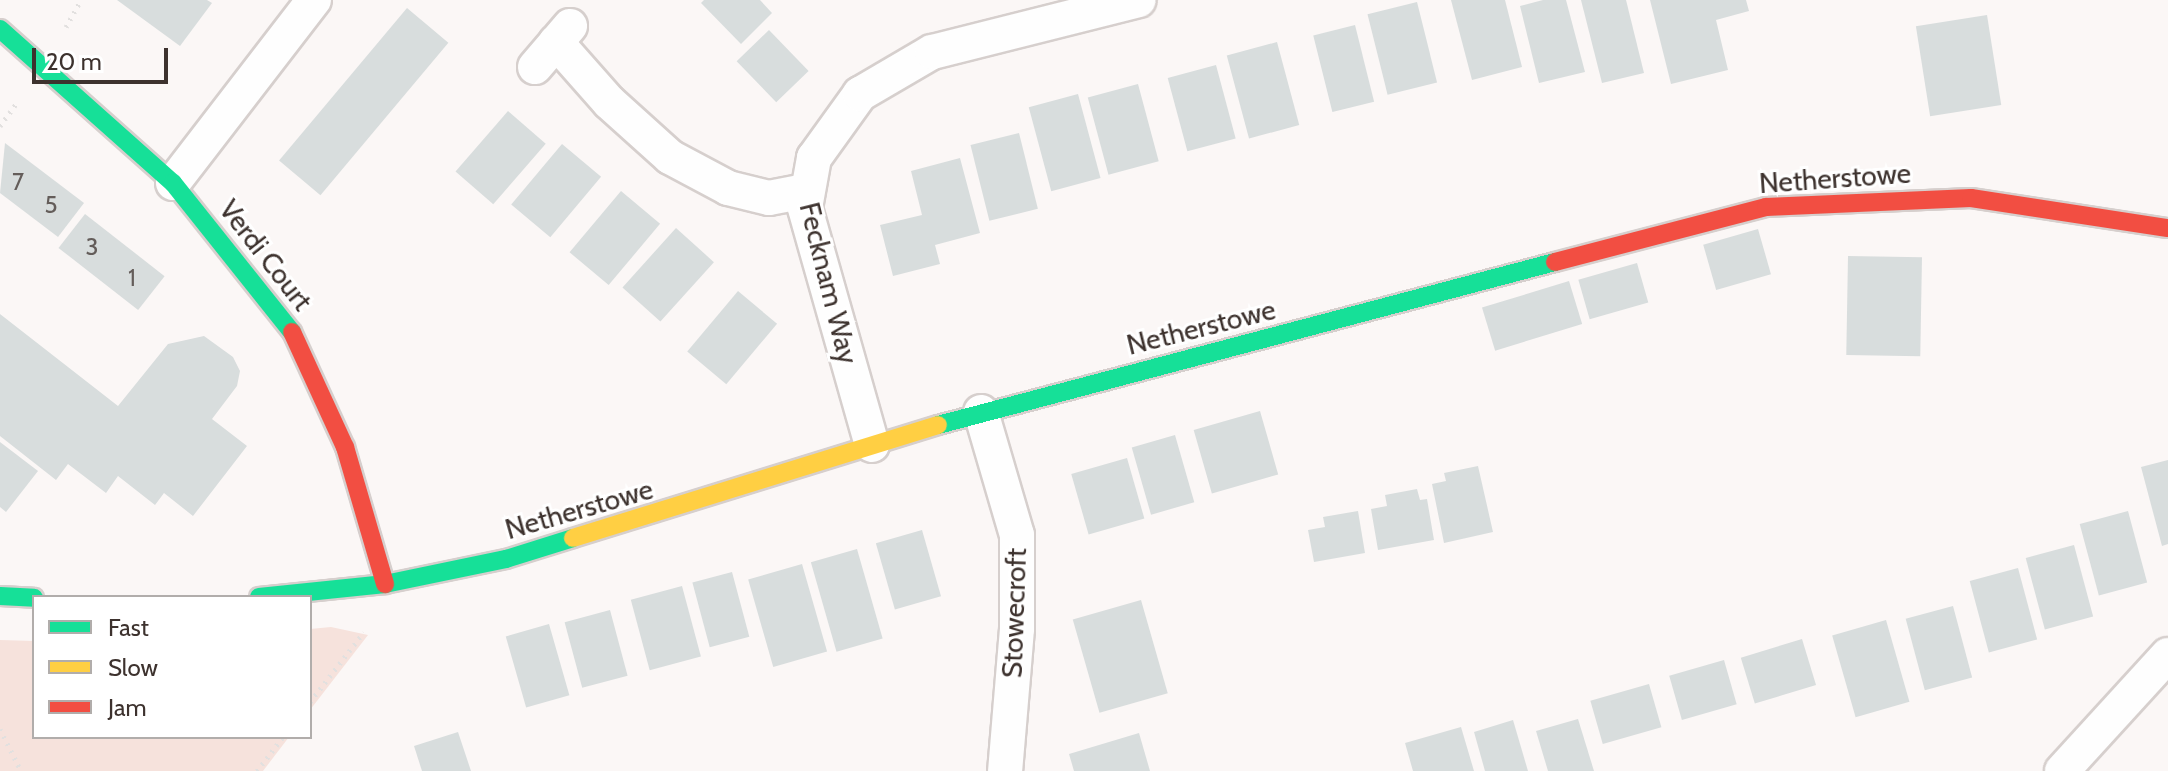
<!DOCTYPE html>
<style>
body{margin:0}
#map{position:relative;width:2168px;height:771px;overflow:hidden;background:#fbf7f6;font-family:Cabin,sans-serif}
div>[style]{position:absolute}
.green>*{inset:0;background:#f6e2dc}
.building>*{inset:0;background:#d8dddd;transform-origin:0 0}
.path>*{height:5px;margin-top:-2.5px;transform-origin:0;background:repeating-linear-gradient(90deg,#e2e0df 0 2px,transparent 0 8px)}
.roads{filter:drop-shadow(2px 0 #d6cfcd) drop-shadow(-2px 0 #d6cfcd) drop-shadow(0 2px #d6cfcd) drop-shadow(0 -2px #d6cfcd)}
.street>*{height:34px;margin:-17px;padding:0 17px;transform-origin:17px;border-radius:17px;background:#fefefe}
.fast>*{height:18px;margin:-9px;padding:0 9px;transform-origin:9px;border-radius:9px;background:#16e098}
.slow>*{height:18px;margin:-9px;padding:0 9px;transform-origin:9px;border-radius:9px;background:#ffcf43}
.jam>*{height:18px;margin:-9px;padding:0 9px;transform-origin:9px;border-radius:9px;background:#f24e42}
span{translate:-50% -50%;white-space:nowrap;text-align:center;line-height:1.15;-webkit-text-stroke:6px #fff;paint-order:stroke}
.number-label{font-size:24px;color:#645d5a}
.number-label span{-webkit-text-stroke-width:0}
.street-label{font-size:28px;color:#3d322e}
.legend{position:absolute;left:32px;top:595px;width:280px;height:144px;box-sizing:border-box;background:#fff;border:2px solid #b1adab;margin:0;padding:10px 14px;list-style:none;font-size:24px;color:#3d322e}
.legend li{display:flex;align-items:center;gap:16px;height:40px}
.legend b{width:40px;border:2px solid #b1adab}
.scale{position:absolute;left:32px;top:48px;width:136px;height:36px;box-sizing:border-box;border:4px solid #3d322e;border-top:0;padding-left:10px;font-size:24px;line-height:28px;white-space:nowrap;color:#3d322e;-webkit-text-stroke:6px #fff;paint-order:stroke}
</style>
<div id="map">
<div class="green">
<div style="clip-path:polygon(331px 627px,368px 635px,310px 710px,310px 629px)"></div>
<div style="clip-path:polygon(0 640px,34px 641px,34px 737px,289px 737px,263px 771px,0 771px)"></div>
</div>
<div class="building">
<div style="clip-path:polygon(117px 0,207px 0,212px 3px,180px 46px)"></div>
<div style="clip-path:polygon(704px 0,760px 0,772px 13px,741px 44px,701px 3px)"></div>
<div style="clip-path:polygon(1451px 0,1505px 0,1522px 67px,1472px 80px)"></div>
<div style="clip-path:polygon(1543px 0,1566px 0,1585px 72px,1539px 83px,1520px 6px)"></div>
<div style="clip-path:polygon(1581px 0,1626px 0,1644px 73px,1602px 83px)"></div>
<div style="clip-path:polygon(1650px 0,1746px 0,1749px 11px,1716px 20px,1728px 70px,1671px 84px)"></div>
<div style="left:1417px;top:2px;width:83px;height:51px;rotate:76deg"></div>
<div style="left:407px;top:8px;width:54px;height:199px;rotate:40deg"></div>
<div style="left:1987px;top:15px;width:91px;height:72px;rotate:81deg"></div>
<div style="left:1355px;top:25px;width:79px;height:43px;rotate:76deg"></div>
<div style="left:769px;top:30px;width:57px;height:45px;rotate:46deg"></div>
<div style="left:1277px;top:42px;width:86px;height:52px;rotate:75deg"></div>
<div style="left:1216px;top:65px;width:76px;height:50px;rotate:75deg"></div>
<div style="left:1138px;top:84px;width:80px;height:52px;rotate:75deg"></div>
<div style="left:1078px;top:94px;width:87px;height:51px;rotate:75deg"></div>
<div style="left:508px;top:111px;width:50px;height:80px;rotate:41deg"></div>
<div style="left:1019px;top:133px;width:78px;height:50px;rotate:76deg"></div>
<div style="clip-path:polygon(5px 143px,84px 203px,58px 237px,0 193px)"></div>
<div style="left:562px;top:144px;width:51px;height:79px;rotate:40deg"></div>
<div style="clip-path:polygon(960px 158px,980px 233px,935px 245px,940px 264px,893px 276px,880px 225px,922px 215px,911px 171px)"></div>
<div style="left:621px;top:191px;width:51px;height:80px;rotate:40deg"></div>
<div style="left:85px;top:214px;width:101px;height:43px;rotate:38deg"></div>
<div style="left:676px;top:228px;width:51px;height:80px;rotate:42deg"></div>
<div style="left:1758px;top:229px;width:47px;height:57px;rotate:74deg"></div>
<div style="left:1848px;top:256px;width:74px;height:99px;rotate:1deg"></div>
<div style="left:1637px;top:263px;width:41px;height:61px;rotate:74deg"></div>
<div style="left:1569px;top:281px;width:45px;height:91px;rotate:73deg"></div>
<div style="left:738px;top:291px;width:51px;height:79px;rotate:40deg"></div>
<div style="clip-path:polygon(0 314px,118px 406px,168px 344px,204px 336px,233px 357px,240px 371px,237px 386px,212px 419px,247px 446px,193px 516px,164px 493px,155px 505px,118px 476px,106px 493px,68px 464px,56px 480px,0 436px)"></div>
<div style="left:1260px;top:411px;width:66px;height:69px;rotate:74deg"></div>
<div style="left:1175px;top:435px;width:70px;height:45px;rotate:74deg"></div>
<div style="clip-path:polygon(0 442px,38px 471px,6px 512px,0 507px)"></div>
<div style="left:1127px;top:458px;width:63px;height:58px;rotate:74deg"></div>
<div style="clip-path:polygon(2168px 460px,2168px 544px,2162px 546px,2141px 467px)"></div>
<div style="clip-path:polygon(1478px 466px,1493px 532px,1444px 543px,1432px 484px,1446px 481px,1444px 473px)"></div>
<div style="clip-path:polygon(1417px 489px,1420px 500px,1427px 499px,1434px 540px,1378px 550px,1371px 509px,1387px 506px,1385px 495px)"></div>
<div style="clip-path:polygon(1358px 511px,1365px 553px,1314px 562px,1308px 530px,1325px 527px,1323px 517px)"></div>
<div style="left:2128px;top:511px;width:74px;height:50px;rotate:75deg"></div>
<div style="left:922px;top:530px;width:69px;height:48px;rotate:74deg"></div>
<div style="left:2074px;top:545px;width:74px;height:50px;rotate:75deg"></div>
<div style="left:857px;top:549px;width:93px;height:48px;rotate:74deg"></div>
<div style="left:802px;top:564px;width:91px;height:56px;rotate:74deg"></div>
<div style="left:2018px;top:568px;width:74px;height:50px;rotate:75deg"></div>
<div style="left:732px;top:572px;width:67px;height:41px;rotate:75deg"></div>
<div style="left:682px;top:586px;width:73px;height:53px;rotate:75deg"></div>
<div style="left:1141px;top:600px;width:97px;height:71px;rotate:74deg"></div>
<div style="left:1953px;top:606px;width:74px;height:49px;rotate:75deg"></div>
<div style="left:610px;top:610px;width:68px;height:47px;rotate:75deg"></div>
<div style="left:1886px;top:620px;width:85px;height:56px;rotate:74deg"></div>
<div style="left:549px;top:624px;width:74px;height:45px;rotate:74deg"></div>
<div style="left:1802px;top:639px;width:48px;height:64px;rotate:73deg"></div>
<div style="left:1724px;top:660px;width:46px;height:57px;rotate:74deg"></div>
<div style="left:1649px;top:684px;width:45px;height:61px;rotate:74deg"></div>
<div style="clip-path:polygon(1578px 719px,1594px 771px,1548px 771px,1536px 731px)"></div>
<div style="clip-path:polygon(1513px 720px,1528px 771px,1485px 771px,1474px 732px)"></div>
<div style="clip-path:polygon(1461px 727px,1474px 771px,1413px 771px,1405px 743px)"></div>
<div style="clip-path:polygon(458px 732px,471px 771px,422px 771px,414px 746px)"></div>
<div style="clip-path:polygon(1139px 733px,1150px 771px,1074px 771px,1069px 754px)"></div>
</div>
<div class="path">
<div style="left:66px;top:27px;width:31px;rotate:-61deg"></div>
<div style="left:0;top:126px;width:29px;rotate:-54deg"></div>
<div style="left:310px;top:702px;width:88px;rotate:-52.4deg"></div>
<div style="left:0;top:729px;width:47px;rotate:63.4deg"></div>
<div style="left:257px;top:771px;width:43px;rotate:-52.6deg"></div>
</div>
<div class="roads">
<div class="street">
<div style="left:556px;top:42px;width:80px;rotate:48.5deg"></div>
<div style="left:609px;top:102px;width:82px;rotate:42deg"></div>
<div style="left:670px;top:157px;width:66px;rotate:28.1deg"></div>
<div style="left:728px;top:188px;width:42px;rotate:13.7deg"></div>
<div style="left:769px;top:198px;width:37px;rotate:-11deg"></div>
<div style="left:535px;top:67px;width:54px;rotate:-49.5deg"></div>
<div style="left:173px;top:183px;width:231px;rotate:-52.4deg"></div>
<div style="left:981px;top:412px;width:128px;rotate:73.7deg"></div>
<div style="left:1017px;top:535px;width:94px;rotate:90deg"></div>
<div style="left:1017px;top:629px;width:143px;rotate:94.8deg"></div>
<div style="left:872px;top:445px;width:246px;rotate:-105.8deg"></div>
<div style="left:805px;top:208px;width:51px;rotate:-79.8deg"></div>
<div style="left:814px;top:158px;width:79px;rotate:-54.3deg"></div>
<div style="left:860px;top:94px;width:83px;rotate:-30.3deg"></div>
<div style="left:932px;top:52px;width:213px;rotate:-14.1deg"></div>
<div style="left:2062px;top:771px;width:157px;rotate:-47.6deg"></div>
</div>
<div class="fast">
<div style="left:0;top:29px;width:232px;rotate:41.7deg"></div>
<div style="left:173px;top:183px;width:191px;rotate:51.4deg"></div>
<div style="left:938px;top:425px;width:638px;rotate:-14.8deg"></div>
<div style="left:0;top:596px;width:34px;rotate:3deg"></div>
<div style="left:259px;top:597px;width:127px;rotate:-5.9deg"></div>
<div style="left:385px;top:584px;width:124px;rotate:-11.7deg"></div>
<div style="left:506px;top:559px;width:70px;rotate:-17.4deg"></div>
</div>
<div class="slow">
<div style="left:573px;top:538px;width:382px;rotate:-17.2deg"></div>
</div>
<div class="jam">
<div style="left:1555px;top:262px;width:218px;rotate:-14.6deg"></div>
<div style="left:1766px;top:207px;width:205px;rotate:-2.5deg"></div>
<div style="left:1971px;top:198px;width:199px;rotate:8.7deg"></div>
<div style="left:292px;top:332px;width:127px;rotate:65.3deg"></div>
<div style="left:345px;top:447px;width:143px;rotate:73.7deg"></div>
</div>
</div>
<div class="number-label">
<span style="left:18px;top:182px">7</span>
<span style="left:51px;top:205px">5</span>
<span style="left:92px;top:247px">3</span>
<span style="left:132px;top:278px">1</span>
</div>
<div class="street-label">
<span style="left:1835px;top:178px;rotate:-4deg">Netherstowe</span>
<span style="left:266px;top:255px;rotate:52deg">Verdi Court</span>
<span style="left:829px;top:283px;rotate:76deg">Fecknam Way</span>
<span style="left:1201px;top:327px;rotate:-14deg">Netherstowe</span>
<span style="left:579px;top:509px;rotate:-16deg">Netherstowe</span>
<span style="left:1014px;top:613px;rotate:-88deg">Stowecroft</span>
</div>
<ul class="legend">
<li><b style="height:10px;background:#16e098"></b>Fast</li>
<li><b style="height:10px;background:#ffcf43"></b>Slow</li>
<li><b style="height:10px;background:#f24e42"></b>Jam</li>
</ul>
<div class="scale">20 m</div>
</div>
